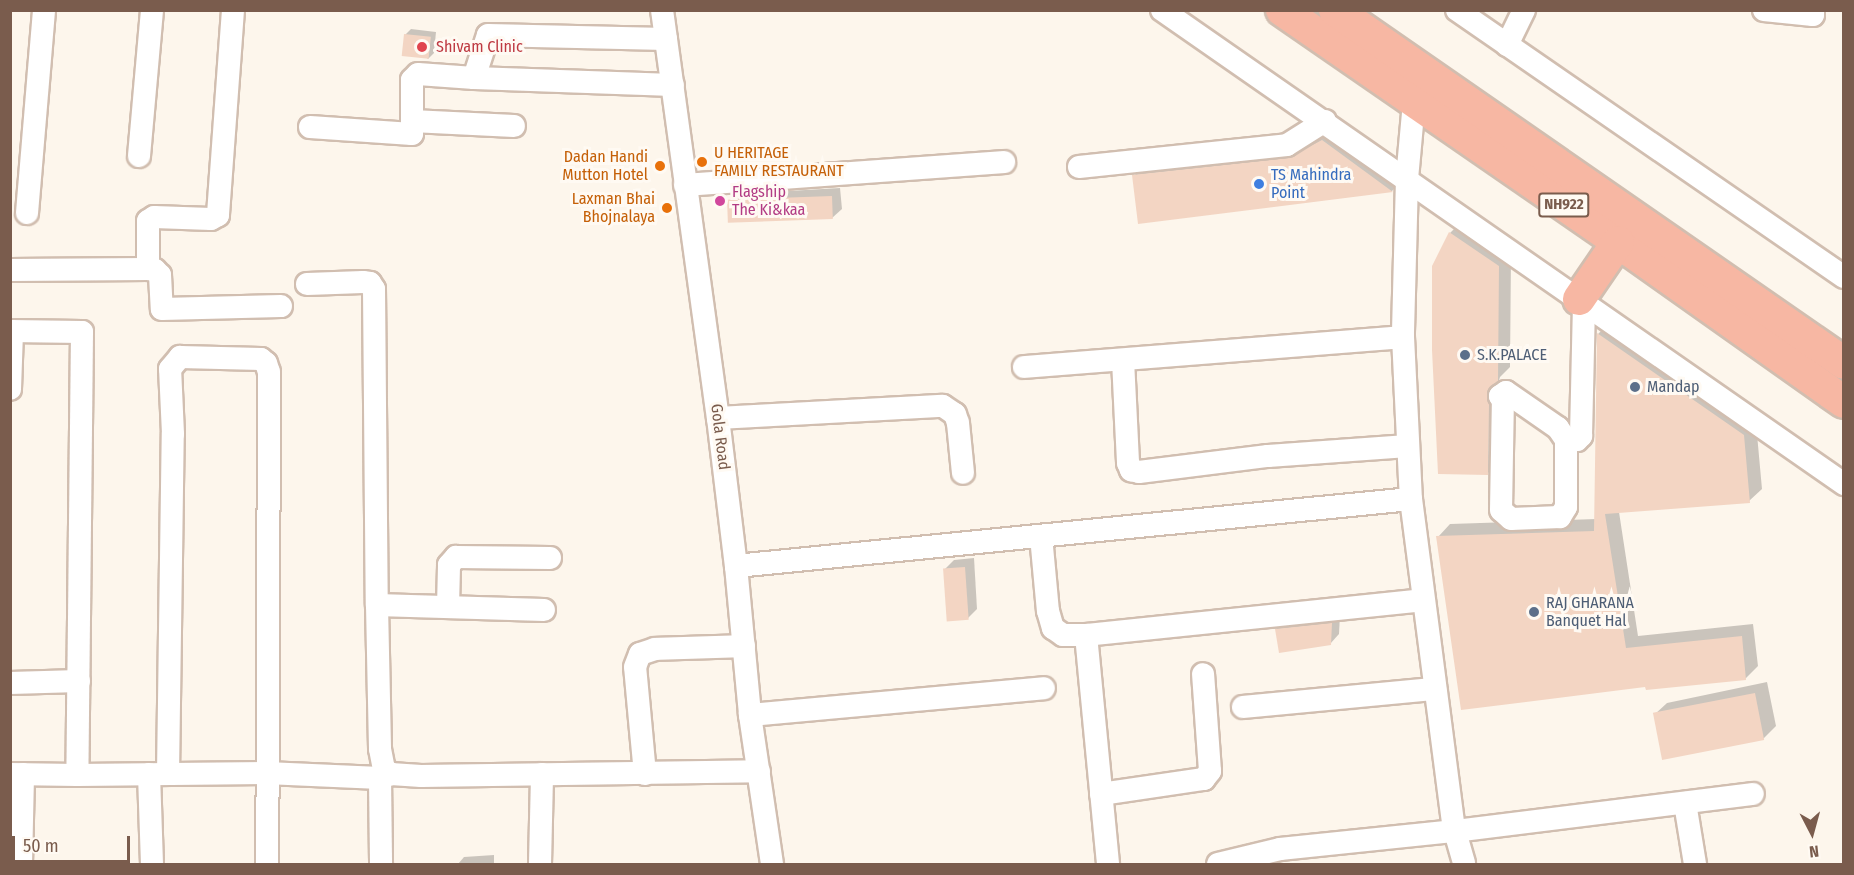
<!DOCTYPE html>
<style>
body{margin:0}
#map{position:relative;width:1854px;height:875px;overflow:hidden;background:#fdf6ec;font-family:"Fira Sans Condensed",sans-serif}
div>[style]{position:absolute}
.shadow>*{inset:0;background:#0003}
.building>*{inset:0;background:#f3d5c3;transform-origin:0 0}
.roads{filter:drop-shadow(2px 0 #d1beb0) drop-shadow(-2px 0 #d1beb0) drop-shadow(0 2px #d1beb0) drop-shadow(0 -2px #d1beb0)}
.minor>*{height:22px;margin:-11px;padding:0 11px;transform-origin:11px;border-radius:11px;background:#fff}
.highway>*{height:32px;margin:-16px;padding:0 16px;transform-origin:16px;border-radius:16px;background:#f7b7a3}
.dots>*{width:16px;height:16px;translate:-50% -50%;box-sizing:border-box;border:3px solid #fffaf3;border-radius:50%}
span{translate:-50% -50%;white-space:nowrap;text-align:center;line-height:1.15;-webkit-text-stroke:6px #fffaf3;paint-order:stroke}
.shield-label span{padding:2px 4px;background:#fffaf3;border:2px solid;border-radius:4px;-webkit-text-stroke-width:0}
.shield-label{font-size:15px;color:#7a5c4d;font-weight:700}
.health-label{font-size:16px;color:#be3a42}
.left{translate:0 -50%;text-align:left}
.food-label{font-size:16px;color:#c56008}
.right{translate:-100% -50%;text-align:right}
.shop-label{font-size:16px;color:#366cbe}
.hotel-label{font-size:16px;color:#b23c85}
.service-label{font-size:16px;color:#4e5e75}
.street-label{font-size:16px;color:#7a5c4d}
.frame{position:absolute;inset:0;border:12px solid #7a5c4d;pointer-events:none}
.north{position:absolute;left:1782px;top:803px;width:60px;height:60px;-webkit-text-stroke:4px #fffaf3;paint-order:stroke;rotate:174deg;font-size:16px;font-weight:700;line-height:24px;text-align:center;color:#7a5c4d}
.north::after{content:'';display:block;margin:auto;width:21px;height:27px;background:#7a5c4d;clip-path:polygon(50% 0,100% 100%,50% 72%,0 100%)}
.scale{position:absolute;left:12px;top:836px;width:118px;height:27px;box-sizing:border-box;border:3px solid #7a5c4d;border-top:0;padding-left:8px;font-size:18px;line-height:21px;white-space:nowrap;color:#7a5c4d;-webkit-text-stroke:4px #fffaf3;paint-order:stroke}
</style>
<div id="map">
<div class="shadow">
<div style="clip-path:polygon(411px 29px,436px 32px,434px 53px,428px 59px,405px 35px)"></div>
<div style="clip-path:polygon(1335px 129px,1404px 179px,1392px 191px,1140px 222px,1134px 176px,1146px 164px)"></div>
<div style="clip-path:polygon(840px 188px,842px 209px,832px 218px,729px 203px,738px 194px)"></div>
<div style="clip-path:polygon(1462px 221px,1511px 254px,1510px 367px,1500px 377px,1498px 384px,1500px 461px,1488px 473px,1450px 233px)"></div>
<div style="clip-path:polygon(1610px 322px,1756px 423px,1762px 489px,1749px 501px,1619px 512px,1638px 636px,1753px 624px,1758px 666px,1745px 679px,1647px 686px,1438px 537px,1450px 524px,1596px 519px,1598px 334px)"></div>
<div style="clip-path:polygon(974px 558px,977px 609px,968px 618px,945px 569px,954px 560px)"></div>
<div style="clip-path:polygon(1340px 615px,1339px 634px,1330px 644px,1276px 629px,1286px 620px)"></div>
<div style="clip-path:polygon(1767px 682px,1776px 726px,1763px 739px,1654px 715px,1667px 703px)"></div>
<div style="clip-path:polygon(494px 855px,494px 864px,458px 864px,464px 857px)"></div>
</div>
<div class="building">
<div style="left:404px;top:34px;width:27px;height:22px;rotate:6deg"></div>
<div style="clip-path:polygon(1322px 140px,1393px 192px,1138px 224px,1132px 175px,1288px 158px)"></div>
<div style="left:832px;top:196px;width:23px;height:105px;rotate:88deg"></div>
<div style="clip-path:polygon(1449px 232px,1499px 266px,1498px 381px,1488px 390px,1487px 397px,1489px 404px,1488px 475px,1438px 474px,1432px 350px,1432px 266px)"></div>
<div style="clip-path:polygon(1597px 333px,1744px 435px,1750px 503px,1605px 514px,1626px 648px,1742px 636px,1746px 680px,1646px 690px,1645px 687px,1461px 710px,1436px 536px,1594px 531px)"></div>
<div style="left:965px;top:567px;width:53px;height:22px;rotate:86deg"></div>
<div style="clip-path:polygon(1332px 623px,1331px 645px,1279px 653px,1275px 629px)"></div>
<div style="left:1755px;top:693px;width:48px;height:104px;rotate:79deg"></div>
</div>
<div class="roads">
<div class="minor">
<div style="left:233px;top:10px;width:206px;rotate:94.2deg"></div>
<div style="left:218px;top:215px;width:8px;rotate:150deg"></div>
<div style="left:211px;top:219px;width:57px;rotate:-178deg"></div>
<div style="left:154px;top:217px;width:7px;rotate:146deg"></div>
<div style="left:148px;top:221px;width:48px;rotate:90deg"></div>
<div style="left:148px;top:269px;width:7px;rotate:8deg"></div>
<div style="left:155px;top:270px;width:7px;rotate:45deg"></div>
<div style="left:160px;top:275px;width:34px;rotate:87deg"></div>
<div style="left:162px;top:309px;width:119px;rotate:-1.4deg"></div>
<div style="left:662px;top:10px;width:412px;rotate:82.2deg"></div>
<div style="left:718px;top:418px;width:149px;rotate:83.1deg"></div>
<div style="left:736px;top:566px;width:150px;rotate:84.6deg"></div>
<div style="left:750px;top:715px;width:151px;rotate:81.6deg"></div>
<div style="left:1162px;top:10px;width:831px;rotate:34.8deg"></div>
<div style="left:1457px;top:10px;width:470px;rotate:34.6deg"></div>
<div style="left:1764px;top:10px;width:49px;rotate:5.8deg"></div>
<div style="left:1813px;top:15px;width:5px;rotate:-90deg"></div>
<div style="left:1507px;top:45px;width:39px;rotate:-64deg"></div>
<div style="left:474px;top:78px;width:45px;rotate:-72deg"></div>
<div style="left:488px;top:35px;width:178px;rotate:1.3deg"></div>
<div style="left:1421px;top:93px;width:11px;rotate:128deg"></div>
<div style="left:1414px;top:102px;width:77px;rotate:95.2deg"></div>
<div style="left:1407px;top:179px;width:158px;rotate:91.5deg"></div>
<div style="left:1403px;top:337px;width:162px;rotate:87.2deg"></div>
<div style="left:1411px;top:499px;width:332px;rotate:82.6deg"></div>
<div style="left:1454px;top:828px;width:37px;rotate:74deg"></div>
<div style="left:412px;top:121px;width:102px;rotate:2.8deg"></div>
<div style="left:310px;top:127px;width:102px;rotate:3.9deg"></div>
<div style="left:412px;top:134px;width:54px;rotate:-90deg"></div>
<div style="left:412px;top:80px;width:8px;rotate:-45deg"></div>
<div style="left:418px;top:74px;width:56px;rotate:4.1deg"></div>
<div style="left:474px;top:78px;width:199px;rotate:2deg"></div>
<div style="left:139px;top:156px;width:147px;rotate:-84.9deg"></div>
<div style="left:1079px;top:167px;width:209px;rotate:-6deg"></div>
<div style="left:1287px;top:145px;width:45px;rotate:-32.3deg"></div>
<div style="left:685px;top:185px;width:320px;rotate:-4.1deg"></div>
<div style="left:27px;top:213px;width:204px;rotate:-85.2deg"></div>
<div style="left:10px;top:270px;width:138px;rotate:-0.4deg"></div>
<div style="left:307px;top:284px;width:56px;rotate:-2deg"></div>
<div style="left:363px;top:282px;width:7px;rotate:8deg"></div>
<div style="left:370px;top:283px;width:7px;rotate:56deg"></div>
<div style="left:374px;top:289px;width:316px;rotate:89.5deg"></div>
<div style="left:377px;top:605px;width:144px;rotate:88.8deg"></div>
<div style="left:380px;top:749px;width:20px;rotate:79deg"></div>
<div style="left:384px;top:769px;width:9px;rotate:36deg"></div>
<div style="left:391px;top:774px;width:30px;rotate:4deg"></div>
<div style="left:421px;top:776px;width:338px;rotate:-0.8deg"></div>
<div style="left:10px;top:331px;width:72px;rotate:0.8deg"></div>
<div style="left:82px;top:332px;width:443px;rotate:90.6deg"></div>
<div style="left:77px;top:775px;width:189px;rotate:-0.6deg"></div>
<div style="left:266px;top:773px;width:114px;rotate:2.5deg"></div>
<div style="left:380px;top:778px;width:12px;rotate:-20deg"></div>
<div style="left:1123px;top:360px;width:103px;rotate:87.2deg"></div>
<div style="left:1128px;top:463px;width:8px;rotate:67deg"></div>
<div style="left:1131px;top:470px;width:8px;rotate:14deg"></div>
<div style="left:1139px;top:472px;width:130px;rotate:-7.1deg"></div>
<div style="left:1268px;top:456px;width:140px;rotate:-4.1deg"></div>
<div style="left:1024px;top:367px;width:380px;rotate:-4.5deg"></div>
<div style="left:10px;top:389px;width:58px;rotate:-88deg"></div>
<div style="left:1506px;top:392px;width:63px;rotate:34.7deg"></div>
<div style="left:1558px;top:428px;width:14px;rotate:56deg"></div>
<div style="left:1566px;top:440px;width:67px;rotate:90deg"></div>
<div style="left:1566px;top:507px;width:12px;rotate:121deg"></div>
<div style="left:1560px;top:517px;width:49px;rotate:177.7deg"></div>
<div style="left:1511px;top:519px;width:13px;rotate:-138deg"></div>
<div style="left:1501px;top:510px;width:110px;rotate:-89deg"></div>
<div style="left:1503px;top:400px;width:5px;rotate:-127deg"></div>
<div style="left:1500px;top:396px;width:7px;rotate:-34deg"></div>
<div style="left:718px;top:418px;width:225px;rotate:-3.1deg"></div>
<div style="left:943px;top:406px;width:14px;rotate:34deg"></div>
<div style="left:955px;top:414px;width:9px;rotate:72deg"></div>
<div style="left:958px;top:423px;width:50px;rotate:84.3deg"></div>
<div style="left:1566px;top:440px;width:11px"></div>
<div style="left:1577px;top:440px;width:6px;rotate:-45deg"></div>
<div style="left:1581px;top:436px;width:133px;rotate:-88.7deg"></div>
<div style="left:1041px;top:536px;width:75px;rotate:84.7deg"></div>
<div style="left:1048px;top:611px;width:18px;rotate:74deg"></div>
<div style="left:1053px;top:628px;width:12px;rotate:35deg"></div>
<div style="left:1063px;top:635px;width:23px"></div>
<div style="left:1086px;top:635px;width:339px;rotate:-5.9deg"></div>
<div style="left:736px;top:566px;width:678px;rotate:-5.67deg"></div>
<div style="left:377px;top:605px;width:167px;rotate:1.7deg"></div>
<div style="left:448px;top:607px;width:42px;rotate:-88.6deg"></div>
<div style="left:449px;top:565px;width:11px;rotate:-49deg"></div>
<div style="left:456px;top:557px;width:94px;rotate:0.6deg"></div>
<div style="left:1086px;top:635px;width:230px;rotate:84.5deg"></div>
<div style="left:10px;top:683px;width:69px;rotate:-1.7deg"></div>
<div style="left:1243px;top:707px;width:193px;rotate:-5.4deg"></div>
<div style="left:750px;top:715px;width:295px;rotate:-5.2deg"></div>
<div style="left:10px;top:774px;width:67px;rotate:0.9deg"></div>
<div style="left:149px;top:774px;width:90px;rotate:88.1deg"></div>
<div style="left:168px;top:774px;width:340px;rotate:-89.2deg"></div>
<div style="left:173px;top:434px;width:65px;rotate:-92.6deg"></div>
<div style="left:170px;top:369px;width:16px;rotate:-50deg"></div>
<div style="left:180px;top:357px;width:81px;rotate:1.4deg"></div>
<div style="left:261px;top:359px;width:6px;rotate:39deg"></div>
<div style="left:266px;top:363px;width:9px;rotate:72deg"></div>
<div style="left:269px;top:372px;width:492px;rotate:90.2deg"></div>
<div style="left:645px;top:774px;width:107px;rotate:-95.3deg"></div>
<div style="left:635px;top:667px;width:14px;rotate:-69deg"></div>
<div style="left:640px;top:654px;width:16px;rotate:-18deg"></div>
<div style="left:655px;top:649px;width:89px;rotate:-1.9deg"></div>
<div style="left:380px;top:778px;width:86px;rotate:89.3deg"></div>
<div style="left:1101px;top:794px;width:104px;rotate:-8.3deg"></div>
<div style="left:1204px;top:779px;width:10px;rotate:-53deg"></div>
<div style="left:1210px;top:771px;width:97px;rotate:-94.1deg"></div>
<div style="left:1685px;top:803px;width:62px;rotate:80.7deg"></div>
<div style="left:21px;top:864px;width:90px;rotate:-88.7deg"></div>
<div style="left:540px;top:864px;width:90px;rotate:-88.7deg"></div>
<div style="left:1218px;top:864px;width:64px;rotate:-13.6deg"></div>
<div style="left:1280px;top:849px;width:176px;rotate:-5.9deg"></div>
<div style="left:1455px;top:831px;width:300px;rotate:-7.1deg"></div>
</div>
<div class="highway">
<div style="left:1282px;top:10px;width:408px;rotate:34.6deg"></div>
<div style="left:1618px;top:242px;width:277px;rotate:35.3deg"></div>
<div style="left:1335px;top:10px;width:619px;rotate:34.74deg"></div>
<div style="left:1579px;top:299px;width:69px;rotate:-55.6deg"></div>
</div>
</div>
<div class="dots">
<div style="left:422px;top:47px;background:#e0444e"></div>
<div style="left:702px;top:162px;background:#e8710a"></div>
<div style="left:660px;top:166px;background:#e8710a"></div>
<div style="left:1259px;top:184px;background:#3f7fe0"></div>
<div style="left:720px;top:201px;background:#d1479c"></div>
<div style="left:667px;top:208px;background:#e8710a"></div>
<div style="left:1465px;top:355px;background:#5c6f8a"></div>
<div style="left:1635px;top:387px;background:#5c6f8a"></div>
<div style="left:1534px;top:612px;background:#5c6f8a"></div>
</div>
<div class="shield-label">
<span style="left:1564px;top:205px">NH922</span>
</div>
<div class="health-label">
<span class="left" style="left:436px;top:47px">Shivam Clinic</span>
</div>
<div class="food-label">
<span class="left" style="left:714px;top:162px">U HERITAGE<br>FAMILY RESTAURANT</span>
<span class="right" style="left:648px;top:166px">Dadan Handi<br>Mutton Hotel</span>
<span class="right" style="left:655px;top:208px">Laxman Bhai<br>Bhojnalaya</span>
</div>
<div class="shop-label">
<span class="left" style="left:1271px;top:184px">TS Mahindra<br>Point</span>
</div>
<div class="hotel-label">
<span class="left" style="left:732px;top:201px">Flagship<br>The Ki&amp;kaa</span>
</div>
<div class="service-label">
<span class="left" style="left:1477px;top:355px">S.K.PALACE</span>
<span class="left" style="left:1647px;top:387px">Mandap</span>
<span class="left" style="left:1546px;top:612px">RAJ GHARANA<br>Banquet Hal</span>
</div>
<div class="street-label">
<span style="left:720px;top:437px;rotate:83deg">Gola Road</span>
</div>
<div class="frame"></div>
<div class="north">N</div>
<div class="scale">50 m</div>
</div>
